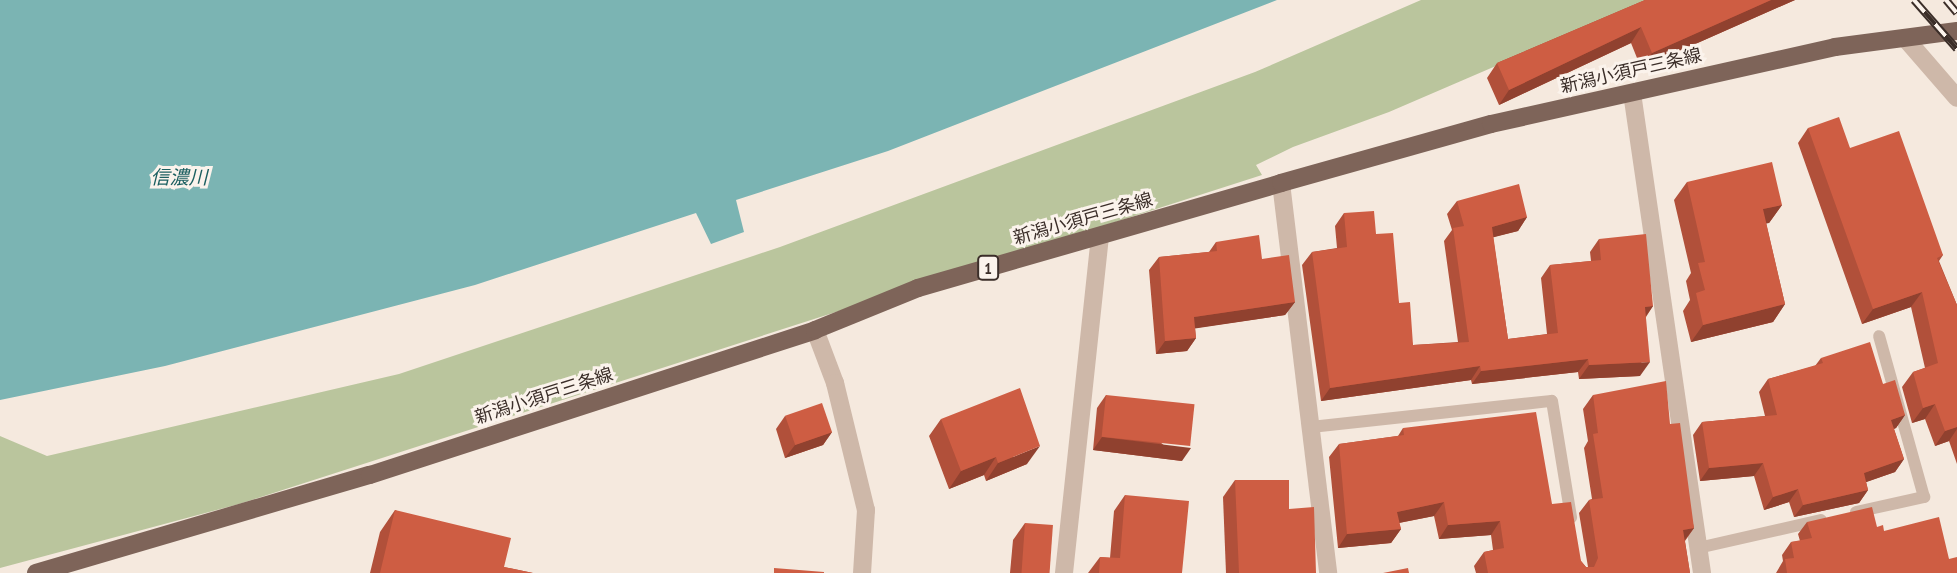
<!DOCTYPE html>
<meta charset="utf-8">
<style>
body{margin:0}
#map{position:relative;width:1957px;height:573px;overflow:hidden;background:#f5e9de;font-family:"PT Sans Narrow","Noto Sans JP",sans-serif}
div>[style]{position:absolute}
.green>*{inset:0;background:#bac59d}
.water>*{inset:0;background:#7bb4b3}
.lane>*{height:12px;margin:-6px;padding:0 6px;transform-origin:6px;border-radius:6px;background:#ceb8a9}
.street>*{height:18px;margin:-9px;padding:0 9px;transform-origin:9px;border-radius:9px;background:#ceb8a9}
.primary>*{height:18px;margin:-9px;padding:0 9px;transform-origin:9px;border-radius:9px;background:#7e6459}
.rail>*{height:8px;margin-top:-4px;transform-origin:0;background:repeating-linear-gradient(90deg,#fbf3ec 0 16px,#3b2e29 0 32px);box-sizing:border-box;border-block:2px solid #3b2e29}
.wall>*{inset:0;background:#b1503a}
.shaded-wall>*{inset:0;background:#90412f}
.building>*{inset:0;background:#ce5d43;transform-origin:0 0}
span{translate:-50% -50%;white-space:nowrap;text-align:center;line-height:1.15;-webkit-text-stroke:6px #fbf3ec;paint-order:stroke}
.shield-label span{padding:2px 5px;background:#fbf3ec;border:2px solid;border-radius:5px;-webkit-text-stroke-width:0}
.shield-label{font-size:16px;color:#3b2e29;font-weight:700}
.street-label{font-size:18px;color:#3b2e29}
.water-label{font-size:19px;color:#1b5f60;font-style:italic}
</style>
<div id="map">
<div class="green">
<div style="clip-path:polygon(1421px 0,1649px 0,1389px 112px,1293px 147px,1256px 165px,1262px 175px,239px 504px,0 568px,0 436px,47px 456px,399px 374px,780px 247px,1255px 72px)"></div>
</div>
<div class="water">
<div style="clip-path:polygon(0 0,1277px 0,888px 151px,736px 200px,744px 232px,711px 244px,696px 213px,475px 285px,165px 366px,0 400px)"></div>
</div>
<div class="lane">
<div style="left:1311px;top:427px;width:242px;rotate:-6.2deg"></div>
<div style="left:1552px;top:401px;width:118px;rotate:80.7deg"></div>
<div style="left:1856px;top:512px;width:70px;rotate:-12.4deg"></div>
<div style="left:1924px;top:497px;width:167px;rotate:-105.6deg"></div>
<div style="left:1698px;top:548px;width:126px;rotate:-12.8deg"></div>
</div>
<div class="street">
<div style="left:1905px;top:38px;width:79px;rotate:49.1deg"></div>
<div style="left:1632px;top:93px;width:485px;rotate:81.7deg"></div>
<div style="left:1281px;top:183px;width:393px;rotate:83.1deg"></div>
<div style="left:815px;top:330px;width:57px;rotate:69.3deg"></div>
<div style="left:835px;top:383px;width:131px;rotate:76.3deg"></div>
<div style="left:866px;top:510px;width:63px;rotate:93.6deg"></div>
<div style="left:1064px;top:573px;width:339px;rotate:-83.9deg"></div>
</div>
<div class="primary">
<div style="left:36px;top:573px;width:348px;rotate:-16.4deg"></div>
<div style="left:370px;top:475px;width:468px;rotate:-18deg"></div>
<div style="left:815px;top:330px;width:111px;rotate:-22.2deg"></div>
<div style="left:918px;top:288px;width:378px;rotate:-16.1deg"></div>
<div style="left:1281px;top:183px;width:218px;rotate:-15.7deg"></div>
<div style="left:1491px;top:124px;width:353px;rotate:-12.6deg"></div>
<div style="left:1835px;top:47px;width:123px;rotate:-7.5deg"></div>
</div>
<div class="rail">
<div style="left:1914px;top:0;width:65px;rotate:48.7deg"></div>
<div style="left:1946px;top:0;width:17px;rotate:50deg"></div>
</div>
<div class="wall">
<div style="clip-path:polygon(1645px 0,1795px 0,1641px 68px,1631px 43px,1499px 105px,1487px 78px,1497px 63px)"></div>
<div style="clip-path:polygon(1808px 128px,1850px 148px,1943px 255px,1939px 261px,1957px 305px,1957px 464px,1949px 441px,1935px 446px,1925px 419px,1912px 423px,1902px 387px,1913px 372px,1925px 368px,1911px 307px,1862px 324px,1798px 143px)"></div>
<div style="clip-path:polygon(1687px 182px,1782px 205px,1769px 223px,1766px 223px,1785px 304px,1773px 322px,1691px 342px,1683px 311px,1690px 300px,1686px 281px,1691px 273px,1674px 200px)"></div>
<div style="clip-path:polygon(1457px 201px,1527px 217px,1518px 231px,1493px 237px,1508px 339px,1547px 334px,1541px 278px,1550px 265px,1591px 261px,1590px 252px,1599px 239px,1653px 306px,1646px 317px,1640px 376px,1579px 379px,1578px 372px,1472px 384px,1471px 380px,1321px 401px,1302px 265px,1312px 252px,1337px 248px,1335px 226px,1344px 213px,1376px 234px,1413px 345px,1458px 342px,1444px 241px,1452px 230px,1447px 214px)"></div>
<div style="clip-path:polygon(1216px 242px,1262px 259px,1295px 302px,1285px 315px,1195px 328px,1196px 338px,1187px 351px,1156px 354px,1149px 270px,1159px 257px,1209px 252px)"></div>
<div style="clip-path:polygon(1821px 358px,1883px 384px,1905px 415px,1896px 428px,1894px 429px,1904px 459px,1895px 472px,1866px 482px,1868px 490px,1859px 503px,1794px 517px,1789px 502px,1764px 510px,1754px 476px,1700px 481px,1693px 435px,1702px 422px,1765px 416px,1759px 392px,1768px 379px,1815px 366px)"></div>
<div style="clip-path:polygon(1106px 395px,1182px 461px,1093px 450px,1097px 408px)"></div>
<div style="clip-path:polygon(1593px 395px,1670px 424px,1694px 528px,1685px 541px,1690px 573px,1476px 573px,1474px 566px,1484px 552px,1493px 550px,1491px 535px,1439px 539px,1434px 516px,1399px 523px,1401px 529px,1391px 543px,1338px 548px,1329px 457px,1339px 444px,1398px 436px,1403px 428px,1552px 504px,1581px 561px,1586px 567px,1588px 567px,1579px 513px,1589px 500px,1592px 499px,1584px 448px,1588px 441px,1583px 409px)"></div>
<div style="clip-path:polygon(785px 416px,832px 432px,823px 445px,785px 458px,776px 429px)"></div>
<div style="clip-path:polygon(941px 419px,1027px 464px,986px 481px,984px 475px,949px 489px,929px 436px)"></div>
<div style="clip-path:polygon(1235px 480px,1289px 509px,1316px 573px,1226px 573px,1223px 497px)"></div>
<div style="clip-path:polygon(1125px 495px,1182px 573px,1088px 573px,1100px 557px,1110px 558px,1114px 511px)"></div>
<div style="clip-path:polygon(395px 510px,504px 567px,533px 573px,370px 573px,380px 532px)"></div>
<div style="clip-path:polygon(1807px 522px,1877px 527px,1884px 531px,1949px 559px,1957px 573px,1776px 573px,1783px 561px,1782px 555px,1791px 542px,1800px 541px,1798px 534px)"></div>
<div style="clip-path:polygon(1025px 523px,1049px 573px,1010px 573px,1013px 540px)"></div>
</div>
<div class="shaded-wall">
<div style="clip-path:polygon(1771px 0,1795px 0,1641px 68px,1652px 53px)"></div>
<div style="clip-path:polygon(1641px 27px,1631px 43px,1499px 105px,1509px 90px)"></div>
<div style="clip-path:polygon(1782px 205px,1769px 223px,1750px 227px,1763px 209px)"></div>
<div style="clip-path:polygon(1527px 217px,1518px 231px,1483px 240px,1492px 227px)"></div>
<div style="clip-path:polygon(1922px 292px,1911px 307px,1862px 324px,1873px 309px)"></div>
<div style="clip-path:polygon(1295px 302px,1285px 315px,1185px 330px,1194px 317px)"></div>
<div style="clip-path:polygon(1785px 304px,1773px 322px,1691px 342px,1703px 325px)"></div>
<div style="clip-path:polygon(1653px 306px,1643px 320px,1645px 307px)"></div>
<div style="clip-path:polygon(1196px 338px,1187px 351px,1156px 354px,1165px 341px)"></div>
<div style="clip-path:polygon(1588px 359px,1578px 372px,1472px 384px,1481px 371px)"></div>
<div style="clip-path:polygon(1650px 362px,1640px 376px,1579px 379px,1589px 365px)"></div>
<div style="clip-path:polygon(1480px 366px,1471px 380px,1321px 401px,1330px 388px)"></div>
<div style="clip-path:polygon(1935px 404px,1925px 419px,1912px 423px,1923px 408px)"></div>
<div style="clip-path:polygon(1905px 415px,1896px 428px,1882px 433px,1891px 420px)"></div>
<div style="clip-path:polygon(1957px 427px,1957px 429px,1949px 441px,1935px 446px,1945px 431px)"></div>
<div style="clip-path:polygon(832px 432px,823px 445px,785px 458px,795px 445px)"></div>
<div style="clip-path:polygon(1102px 437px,1191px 448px,1182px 461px,1093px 450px)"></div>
<div style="clip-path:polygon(1040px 446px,1027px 464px,986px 481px,998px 463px)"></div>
<div style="clip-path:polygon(996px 457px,984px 475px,949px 489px,961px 471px)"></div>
<div style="clip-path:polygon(1904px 459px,1895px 472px,1855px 486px,1864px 473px)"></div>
<div style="clip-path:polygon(1763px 463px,1754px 476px,1700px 481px,1709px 468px)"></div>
<div style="clip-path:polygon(1798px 489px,1789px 502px,1764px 510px,1773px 497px)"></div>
<div style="clip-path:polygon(1868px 490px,1859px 503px,1794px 517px,1803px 505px)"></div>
<div style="clip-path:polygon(1444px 502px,1434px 516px,1388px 525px,1397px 512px)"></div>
<div style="clip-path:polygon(1500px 521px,1491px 535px,1439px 539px,1448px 525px)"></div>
<div style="clip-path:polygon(1694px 528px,1684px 541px,1683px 530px)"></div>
<div style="clip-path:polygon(1401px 529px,1391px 543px,1338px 548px,1347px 534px)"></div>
</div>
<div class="building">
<div style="clip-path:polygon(1645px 0,1771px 0,1652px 53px,1641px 27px,1509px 90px,1497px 63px)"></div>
<div style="clip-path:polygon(1839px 117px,1850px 148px,1899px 131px,1943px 255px,1937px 258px,1957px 305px,1957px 427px,1945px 431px,1935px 404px,1923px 408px,1913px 372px,1938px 363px,1922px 292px,1873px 309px,1808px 128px)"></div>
<div style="clip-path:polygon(1772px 162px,1782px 205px,1763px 209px,1785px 304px,1703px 325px,1696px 293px,1705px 290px,1698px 263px,1705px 262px,1687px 182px)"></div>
<div style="clip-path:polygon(1519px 184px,1527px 217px,1492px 227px,1508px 339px,1558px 333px,1550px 265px,1601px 260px,1599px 239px,1646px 234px,1653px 306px,1645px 307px,1650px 362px,1589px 365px,1588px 359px,1481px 371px,1480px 366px,1330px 388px,1312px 252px,1347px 247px,1344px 213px,1374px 211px,1376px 234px,1393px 233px,1399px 303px,1410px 302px,1413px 345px,1469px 342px,1453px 228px,1464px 226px,1457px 201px)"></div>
<div style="clip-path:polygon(1259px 235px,1262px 259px,1289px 255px,1295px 302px,1194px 317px,1196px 338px,1165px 341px,1159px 257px,1217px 251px,1216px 242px)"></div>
<div style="clip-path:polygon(1870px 342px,1883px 384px,1895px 380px,1905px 415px,1891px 420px,1904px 459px,1864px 473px,1868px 490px,1803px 505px,1798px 489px,1773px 497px,1763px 463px,1709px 468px,1702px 422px,1777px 415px,1768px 379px,1823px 363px,1821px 358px)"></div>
<div style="clip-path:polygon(1666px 381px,1670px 424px,1680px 423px,1694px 528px,1683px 530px,1690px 573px,1488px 573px,1484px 552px,1504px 548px,1500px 521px,1448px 525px,1444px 502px,1397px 512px,1401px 529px,1347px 534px,1339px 444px,1404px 435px,1403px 428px,1536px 412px,1552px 504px,1571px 502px,1581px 561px,1586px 567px,1594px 567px,1598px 558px,1589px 500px,1603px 498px,1593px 434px,1598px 433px,1593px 395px)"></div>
<div style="clip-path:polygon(1020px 388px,1040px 446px,998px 463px,996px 457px,961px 471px,941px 419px)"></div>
<div style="left:1106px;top:395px;width:89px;height:42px;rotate:6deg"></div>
<div style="left:822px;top:403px;width:31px;height:39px;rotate:71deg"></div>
<div style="clip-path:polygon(1235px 480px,1289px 480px,1289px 509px,1314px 507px,1316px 573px,1239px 573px)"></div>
<div style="clip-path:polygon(1125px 495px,1189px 501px,1182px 573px,1099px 573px,1100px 557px,1120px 558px)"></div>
<div style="clip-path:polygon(1872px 507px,1877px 527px,1883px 525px,1884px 531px,1939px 517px,1949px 559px,1957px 557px,1957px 573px,1787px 573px,1785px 559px,1794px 558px,1791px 542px,1812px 538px,1807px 522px)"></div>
<div style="clip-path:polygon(395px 510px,511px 538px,504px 567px,533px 573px,380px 573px)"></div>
<div style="left:1025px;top:523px;width:28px;height:50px;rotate:4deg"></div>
<div style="clip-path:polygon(774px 568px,824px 572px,824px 573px,774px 573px)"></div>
<div style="clip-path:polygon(1408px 568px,1409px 573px,1383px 573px)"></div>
</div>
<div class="shield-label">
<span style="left:988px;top:268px">1</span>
</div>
<div class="street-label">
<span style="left:1631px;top:71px;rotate:-13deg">新潟小須戸三条線</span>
<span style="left:1083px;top:219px;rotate:-16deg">新潟小須戸三条線</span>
<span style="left:544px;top:396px;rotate:-18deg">新潟小須戸三条線</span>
</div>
<div class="water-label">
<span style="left:179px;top:178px">信濃川</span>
</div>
</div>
